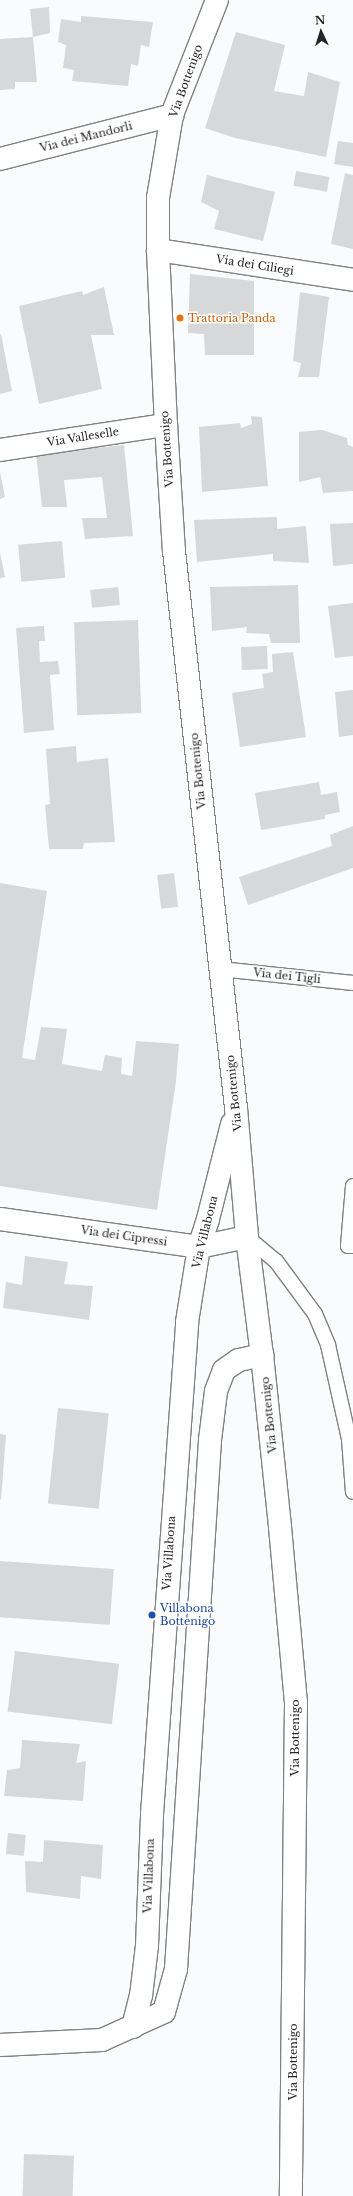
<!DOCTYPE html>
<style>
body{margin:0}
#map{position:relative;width:353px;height:2196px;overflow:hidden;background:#fafbfc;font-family:"Libre Baskerville",serif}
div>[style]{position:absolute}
.building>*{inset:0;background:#d7d8d9;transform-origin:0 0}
.roads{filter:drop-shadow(1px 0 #808182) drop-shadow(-1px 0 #808182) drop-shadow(0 1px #808182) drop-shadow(0 -1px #808182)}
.service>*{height:14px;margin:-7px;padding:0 7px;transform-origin:7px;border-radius:7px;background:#fff}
.minor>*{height:22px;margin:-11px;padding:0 11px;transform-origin:11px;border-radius:11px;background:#fff}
.dots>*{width:11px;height:11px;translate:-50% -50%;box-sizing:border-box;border:2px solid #fff;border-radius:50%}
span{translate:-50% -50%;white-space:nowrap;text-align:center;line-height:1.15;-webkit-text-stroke:3px #fff;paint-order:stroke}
.street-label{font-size:11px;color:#242525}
.food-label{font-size:11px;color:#c56008}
.left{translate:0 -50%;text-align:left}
.transit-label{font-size:11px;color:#164399}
.north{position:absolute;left:301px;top:12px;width:40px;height:40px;-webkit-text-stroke:3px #fff;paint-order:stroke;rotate:356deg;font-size:11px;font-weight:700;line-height:16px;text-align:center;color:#242525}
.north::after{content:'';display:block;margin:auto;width:14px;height:18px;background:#242525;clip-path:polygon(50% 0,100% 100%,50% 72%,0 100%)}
</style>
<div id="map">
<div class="building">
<div style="clip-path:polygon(49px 7px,50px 33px,33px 37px,30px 9px)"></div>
<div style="clip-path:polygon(81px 16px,153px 22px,149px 47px,141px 45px,138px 66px,131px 64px,128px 86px,72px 81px,74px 70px,63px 68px,66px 45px,58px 42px,61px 19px,81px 22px)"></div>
<div style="clip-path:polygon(236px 32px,285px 45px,274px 91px,304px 96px,308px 72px,340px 82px,326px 157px,235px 138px,205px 128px)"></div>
<div style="clip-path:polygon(33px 37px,37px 82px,15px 82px,15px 89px,0 90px,0 39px)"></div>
<div style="clip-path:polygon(338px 141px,353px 143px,353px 167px,334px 164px)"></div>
<div style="left:296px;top:171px;width:34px;height:15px;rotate:10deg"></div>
<div style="clip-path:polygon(345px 173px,353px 175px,353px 249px,331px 244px)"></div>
<div style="clip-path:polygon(207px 175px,275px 192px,263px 241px,214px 229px,219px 211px,201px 202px)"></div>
<div style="clip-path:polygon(190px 274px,254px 281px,254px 355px,205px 355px,204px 334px,188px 333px)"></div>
<div style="clip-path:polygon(104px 287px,114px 335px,91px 335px,102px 389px,39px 404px,19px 306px,82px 291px,83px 295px)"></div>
<div style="clip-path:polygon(300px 292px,329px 297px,319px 377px,298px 377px,301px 363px,293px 361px)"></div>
<div style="clip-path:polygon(1px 334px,12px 391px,0 394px,0 335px)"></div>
<div style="clip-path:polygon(251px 416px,262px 417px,268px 486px,202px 492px,199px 427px,240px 423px,241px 428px,252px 424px)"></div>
<div style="clip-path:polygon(322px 430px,347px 438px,348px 445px,353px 447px,353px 491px,323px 493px,320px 477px,299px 482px,299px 432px)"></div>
<div style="clip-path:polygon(124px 445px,133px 536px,85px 539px,82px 518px,107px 518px,102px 477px,64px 480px,67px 507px,42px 507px,36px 454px)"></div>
<div style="clip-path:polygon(0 472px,5px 497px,0 499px)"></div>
<div style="clip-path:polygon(277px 517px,277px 529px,306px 526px,309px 563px,273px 561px,273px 554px,197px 562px,194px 520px)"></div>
<div style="clip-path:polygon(353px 523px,353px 564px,333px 566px,330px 524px)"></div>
<div style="left:62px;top:541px;width:37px;height:44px;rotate:85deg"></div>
<div style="clip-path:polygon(0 553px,5px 577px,0 578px)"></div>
<div style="clip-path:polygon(298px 585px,300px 643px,271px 643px,269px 634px,246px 633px,247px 627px,212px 631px,210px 587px)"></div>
<div style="left:118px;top:587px;width:18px;height:28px;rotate:84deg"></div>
<div style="clip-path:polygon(353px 603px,353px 656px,335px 658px,328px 606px)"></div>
<div style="left:138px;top:620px;width:93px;height:64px;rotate:88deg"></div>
<div style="clip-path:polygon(44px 626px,45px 641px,39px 641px,40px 662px,58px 661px,60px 674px,50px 675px,54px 730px,24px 733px,16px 628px)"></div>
<div style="left:267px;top:646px;width:23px;height:26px;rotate:88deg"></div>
<div style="clip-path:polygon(293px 652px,306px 737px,240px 747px,232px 693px,264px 688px,262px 674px,273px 672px,272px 654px)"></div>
<div style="clip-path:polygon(353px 690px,353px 735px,339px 737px,335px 692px)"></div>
<div style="clip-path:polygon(76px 746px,77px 762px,108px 758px,115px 842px,84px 843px,83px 849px,49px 849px,45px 805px,50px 804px,46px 749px)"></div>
<div style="clip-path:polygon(319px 782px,321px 795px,337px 792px,340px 812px,325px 815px,325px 819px,261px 830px,255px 793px)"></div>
<div style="clip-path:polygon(353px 826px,353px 868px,248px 905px,239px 877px,332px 846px,330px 835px)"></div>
<div style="left:174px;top:873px;width:34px;height:17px;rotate:83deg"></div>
<div style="clip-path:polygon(0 883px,47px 891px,22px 1058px,35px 1060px,41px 1027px,67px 1029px,62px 1064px,102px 1071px,105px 1055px,122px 1058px,121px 1074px,132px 1076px,136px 1041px,179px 1044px,176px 1081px,157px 1210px,0 1186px)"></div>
<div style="clip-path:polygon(25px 1256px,68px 1262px,64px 1284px,93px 1286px,89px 1320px,3px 1308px,6px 1282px,22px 1285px)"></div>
<div style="left:58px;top:1408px;width:51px;height:96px;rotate:6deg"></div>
<div style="clip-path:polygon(0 1434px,6px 1435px,1px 1500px,0 1499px)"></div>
<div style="left:0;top:1561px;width:114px;height:56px;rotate:4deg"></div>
<div style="left:15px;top:1651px;width:105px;height:61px;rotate:7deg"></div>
<div style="clip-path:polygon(22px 1740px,80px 1744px,76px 1763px,86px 1761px,83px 1801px,4px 1796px,7px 1770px,20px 1768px)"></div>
<div style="left:8px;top:1833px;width:18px;height:21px;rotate:6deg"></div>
<div style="clip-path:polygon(44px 1840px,103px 1845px,101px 1879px,81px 1876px,80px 1899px,26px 1892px,25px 1861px,43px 1862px)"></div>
<div style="left:24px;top:2154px;width:50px;height:42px;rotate:2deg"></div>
</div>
<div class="roads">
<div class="service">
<div style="left:220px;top:969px;width:134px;rotate:6deg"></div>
<div style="left:353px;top:1186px;width:60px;rotate:94.8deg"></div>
<div style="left:348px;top:1246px;width:5px"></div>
<div style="left:247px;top:1237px;width:38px;rotate:40deg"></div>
<div style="left:276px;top:1261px;width:66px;rotate:53.7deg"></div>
<div style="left:315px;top:1314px;width:34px;rotate:67deg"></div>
<div style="left:328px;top:1345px;width:96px;rotate:77.4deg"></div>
<div style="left:349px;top:1439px;width:53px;rotate:85.7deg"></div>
</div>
<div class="minor">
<div style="left:217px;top:0;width:123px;rotate:111.4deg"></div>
<div style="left:172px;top:115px;width:84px;rotate:99.6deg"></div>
<div style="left:158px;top:198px;width:52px;rotate:90deg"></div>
<div style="left:158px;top:250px;width:175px;rotate:87.4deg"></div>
<div style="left:166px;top:425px;width:126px;rotate:86.4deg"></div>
<div style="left:174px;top:551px;width:560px;rotate:83.65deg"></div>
<div style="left:236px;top:1108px;width:129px;rotate:85.1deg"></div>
<div style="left:247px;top:1237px;width:119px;rotate:82.8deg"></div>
<div style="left:262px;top:1355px;width:173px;rotate:84deg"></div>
<div style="left:280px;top:1527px;width:177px;rotate:84.8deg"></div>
<div style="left:296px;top:1703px;width:493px;rotate:90.6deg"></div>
<div style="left:0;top:159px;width:178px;rotate:-14.3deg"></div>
<div style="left:158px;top:250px;width:197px;rotate:8.7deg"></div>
<div style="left:0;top:450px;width:168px;rotate:-8.6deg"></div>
<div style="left:0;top:1219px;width:201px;rotate:8deg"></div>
<div style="left:199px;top:1247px;width:49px;rotate:-11.8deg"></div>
<div style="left:133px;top:2027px;width:32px;rotate:-76deg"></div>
<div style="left:141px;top:1996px;width:50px;rotate:-83.2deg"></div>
<div style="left:147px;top:1946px;width:132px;rotate:-87.8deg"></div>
<div style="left:152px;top:1814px;width:493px;rotate:-85.9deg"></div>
<div style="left:187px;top:1322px;width:76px;rotate:-80.9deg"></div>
<div style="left:199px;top:1247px;width:29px;rotate:-72deg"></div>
<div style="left:208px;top:1219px;width:98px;rotate:-75.8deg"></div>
<div style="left:0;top:2045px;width:102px;rotate:-2.8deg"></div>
<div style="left:102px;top:2040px;width:68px;rotate:-24.3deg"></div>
<div style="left:164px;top:2012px;width:45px;rotate:-74.4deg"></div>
<div style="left:176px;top:1969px;width:530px;rotate:-86.32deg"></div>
<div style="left:210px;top:1440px;width:49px;rotate:-83deg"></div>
<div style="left:216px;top:1391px;width:22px;rotate:-69deg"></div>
<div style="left:224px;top:1370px;width:18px;rotate:-34deg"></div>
<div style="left:239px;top:1360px;width:24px;rotate:-12deg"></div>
</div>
</div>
<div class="dots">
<div style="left:180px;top:318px;background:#e8710a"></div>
<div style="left:152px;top:1615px;background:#1a4fb4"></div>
</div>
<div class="street-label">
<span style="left:186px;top:81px;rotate:-70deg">Via Bottenigo</span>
<span style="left:86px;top:137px;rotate:-14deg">Via dei Mandorli</span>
<span style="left:255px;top:265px;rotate:9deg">Via dei Ciliegi</span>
<span style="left:83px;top:437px;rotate:-9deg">Via Valleselle</span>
<span style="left:167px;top:449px;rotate:-94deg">Via Bottenigo</span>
<span style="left:198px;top:771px;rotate:-96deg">Via Bottenigo</span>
<span style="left:287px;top:976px;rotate:6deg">Via dei Tigli</span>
<span style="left:234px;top:1093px;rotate:-96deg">Via Bottenigo</span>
<span style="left:205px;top:1232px;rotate:-76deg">Via Villabona</span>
<span style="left:124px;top:1236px;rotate:8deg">Via dei Cipressi</span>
<span style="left:269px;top:1415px;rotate:-96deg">Via Bottenigo</span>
<span style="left:169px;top:1553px;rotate:-86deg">Via Villabona</span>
<span style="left:295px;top:1738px;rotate:-90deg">Via Bottenigo</span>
<span style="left:149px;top:1876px;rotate:-88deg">Via Villabona</span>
<span style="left:293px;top:2062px;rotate:-90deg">Via Bottenigo</span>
</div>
<div class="food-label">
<span class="left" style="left:188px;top:318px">Trattoria Panda</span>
</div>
<div class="transit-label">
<span class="left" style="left:160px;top:1615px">Villabona<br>Bottenigo</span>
</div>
<div class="north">N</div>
</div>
